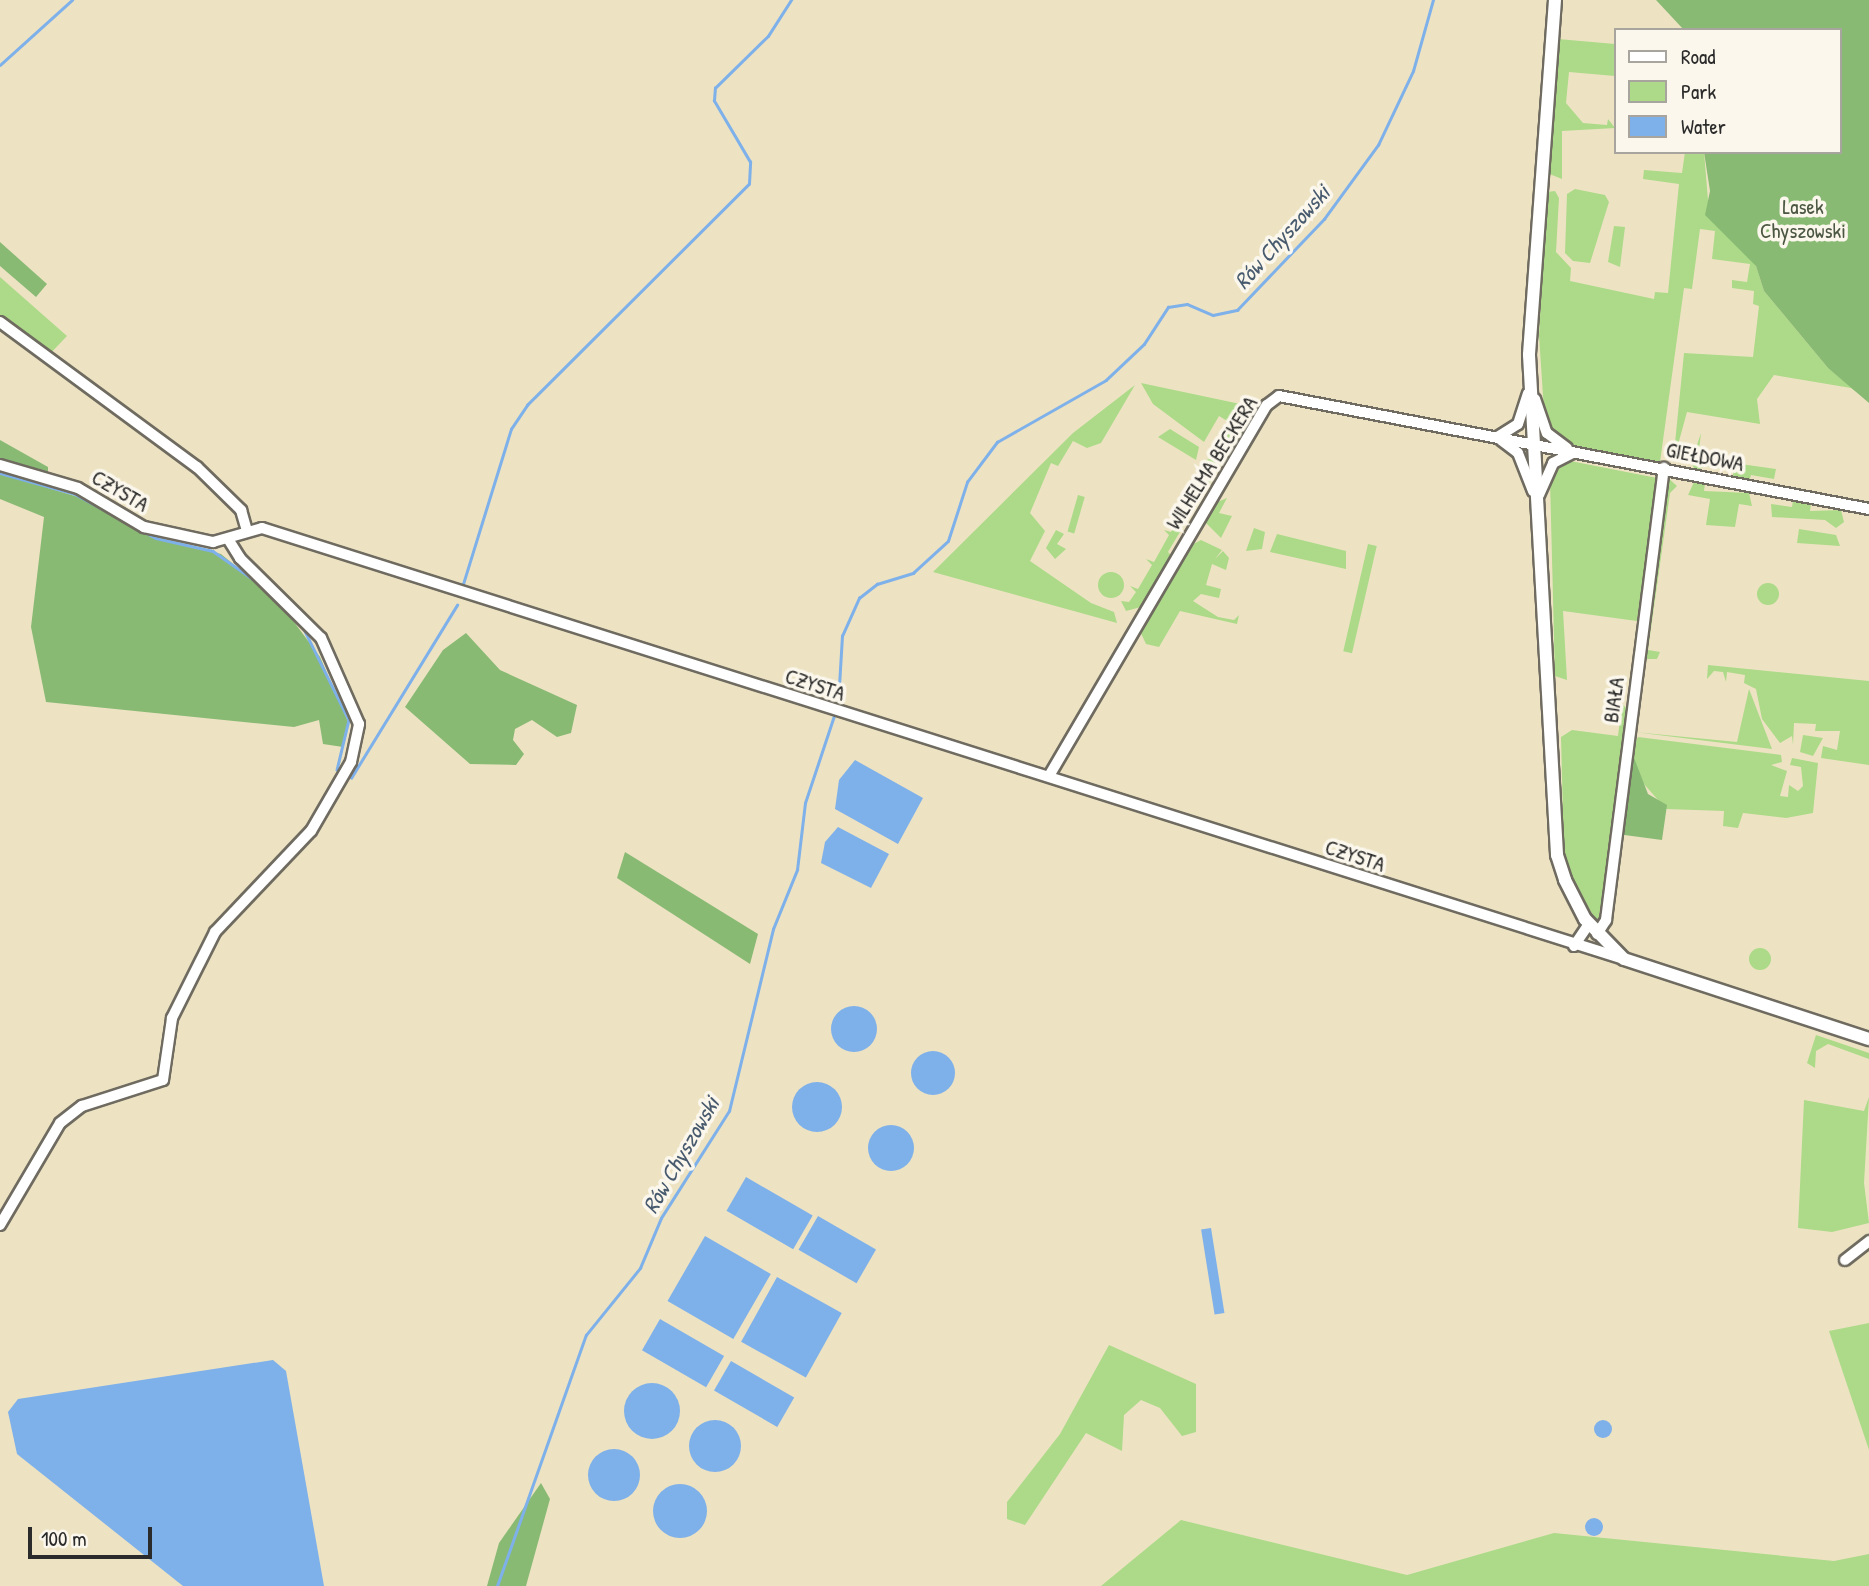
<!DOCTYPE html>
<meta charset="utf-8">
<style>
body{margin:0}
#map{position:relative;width:1869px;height:1586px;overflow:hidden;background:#ede3c3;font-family:"Patrick Hand",sans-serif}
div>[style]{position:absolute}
.green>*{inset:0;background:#acda88;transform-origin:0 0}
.round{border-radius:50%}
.forest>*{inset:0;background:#89ba74}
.water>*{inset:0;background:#7eb0ea;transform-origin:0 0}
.stream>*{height:2.5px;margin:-1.25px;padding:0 1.25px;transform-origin:1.25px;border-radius:1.25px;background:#7eb0ea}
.roads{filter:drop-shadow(2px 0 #6f6b60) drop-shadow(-2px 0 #6f6b60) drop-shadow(0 2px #6f6b60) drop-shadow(0 -2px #6f6b60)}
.minor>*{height:10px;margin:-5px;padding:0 5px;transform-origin:5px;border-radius:5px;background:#fff}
.major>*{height:12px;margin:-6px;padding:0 6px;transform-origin:6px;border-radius:6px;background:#fff}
span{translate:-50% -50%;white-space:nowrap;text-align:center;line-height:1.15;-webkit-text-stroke:7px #fbf7ec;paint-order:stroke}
.park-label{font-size:21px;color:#4b5742}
.street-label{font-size:21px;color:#2b2b2b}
.water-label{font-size:23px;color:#485a6e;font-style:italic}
.legend{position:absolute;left:1614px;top:28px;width:228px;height:126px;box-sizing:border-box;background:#fbf7ec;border:2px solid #a8a59f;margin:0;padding:9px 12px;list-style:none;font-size:21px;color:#2b2b2b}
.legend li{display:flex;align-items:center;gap:14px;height:35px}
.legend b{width:35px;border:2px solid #a8a59f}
.scale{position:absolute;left:28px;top:1527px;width:124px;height:32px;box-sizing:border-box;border:4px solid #2b2b2b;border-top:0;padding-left:9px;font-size:21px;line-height:24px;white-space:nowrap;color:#2b2b2b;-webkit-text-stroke:5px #fbf7ec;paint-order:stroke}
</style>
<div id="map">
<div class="green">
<div style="clip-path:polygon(1558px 39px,1615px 44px,1615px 76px,1569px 72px,1566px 103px,1583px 123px,1607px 125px,1608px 119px,1615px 128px,1562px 131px,1562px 179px,1547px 173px)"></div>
<div style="clip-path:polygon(1685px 152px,1704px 152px,1708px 200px,1756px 266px,1764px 291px,1828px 368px,1864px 397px,1851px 388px,1774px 375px,1757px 399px,1760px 424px,1687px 412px,1673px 463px,1684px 353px,1753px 357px,1759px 306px,1753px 304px,1754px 291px,1732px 288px,1732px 280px,1747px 282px,1750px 264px,1712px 259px,1715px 231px,1700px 229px,1692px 289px,1684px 288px,1660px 462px,1577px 448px,1551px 429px,1544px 411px,1539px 335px,1547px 192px,1555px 191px,1559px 198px,1556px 252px,1571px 268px,1570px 281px,1654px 299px,1655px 292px,1668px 293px,1679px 184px,1643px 179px,1644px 170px,1682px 173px)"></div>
<div style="clip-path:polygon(1575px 189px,1605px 195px,1609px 202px,1590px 263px,1573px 261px,1565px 253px,1567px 194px)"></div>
<div style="clip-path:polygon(1614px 226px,1625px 227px,1620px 267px,1608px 262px)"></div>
<div style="clip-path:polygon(0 277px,67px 336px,46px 358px,0 322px)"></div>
<div style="clip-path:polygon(1141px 383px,1245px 405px,1247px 399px,1255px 414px,1239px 443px,1231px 449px,1223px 450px,1220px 443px,1230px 447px,1234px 441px,1221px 440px,1229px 422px,1219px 416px,1204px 442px,1153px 404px)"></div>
<div style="clip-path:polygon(1135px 385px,1101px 443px,1087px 448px,1073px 441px,1058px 466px,1051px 463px,1030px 513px,1045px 531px,1030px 561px,1091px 603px,1114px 612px,1117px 623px,933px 572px,1073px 433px)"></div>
<div style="clip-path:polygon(1170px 429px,1199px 447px,1196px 460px,1158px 437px)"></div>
<div style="clip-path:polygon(1701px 433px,1698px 458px,1776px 469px,1774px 479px,1751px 475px,1749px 482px,1733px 478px,1733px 471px,1705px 466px,1696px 471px,1691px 463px)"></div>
<div style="clip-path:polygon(1216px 457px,1221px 464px,1201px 497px,1188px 490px,1198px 488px,1211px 466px,1206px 460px)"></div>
<div style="clip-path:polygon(1565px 460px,1657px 478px,1637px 621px,1563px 611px,1567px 680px,1555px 676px,1550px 480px,1555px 464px)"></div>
<div style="clip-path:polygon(1667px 477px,1677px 486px,1670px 493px,1648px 650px,1660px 652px,1657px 659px,1643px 659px)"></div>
<div style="clip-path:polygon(1694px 482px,1705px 484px,1704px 491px,1749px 493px,1752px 506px,1739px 504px,1735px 527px,1706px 525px,1710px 499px,1688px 495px)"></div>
<div style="clip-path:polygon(1187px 492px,1199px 500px,1168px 552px,1172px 556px,1141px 607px,1126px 611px,1121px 601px,1129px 602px,1136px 592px,1130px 586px,1138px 589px,1152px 565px,1146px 559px,1154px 562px,1169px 535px,1164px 530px,1171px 532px,1190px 500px)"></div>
<div style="left:1078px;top:495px;width:7px;height:38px;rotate:16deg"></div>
<div style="clip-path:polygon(1227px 498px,1219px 513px,1232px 516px,1221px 538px,1204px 521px,1213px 504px)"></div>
<div style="clip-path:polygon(1793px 501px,1811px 504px,1810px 511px,1841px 510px,1844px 522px,1836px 528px,1825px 520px,1772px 517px,1771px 504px,1792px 507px)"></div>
<div style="clip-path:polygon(1254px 528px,1265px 532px,1262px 549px,1246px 551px)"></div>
<div style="clip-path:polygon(1799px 529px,1836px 535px,1840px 546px,1797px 543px)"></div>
<div style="clip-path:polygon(1056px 530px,1064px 534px,1057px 544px,1066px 549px,1055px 559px,1046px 548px)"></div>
<div style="clip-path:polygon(1277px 534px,1346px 551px,1346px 569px,1270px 552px)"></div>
<div style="clip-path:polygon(1201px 540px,1222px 550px,1215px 559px,1223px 551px,1229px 558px,1226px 570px,1212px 564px,1206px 585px,1221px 589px,1219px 598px,1201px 594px,1193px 601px,1218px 617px,1234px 620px,1239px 615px,1237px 624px,1180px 611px,1159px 647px,1146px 644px,1139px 629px,1188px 547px)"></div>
<div style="left:1368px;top:544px;width:9px;height:110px;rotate:13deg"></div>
<div class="round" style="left:1098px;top:572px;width:26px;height:26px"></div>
<div class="round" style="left:1757px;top:583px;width:22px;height:22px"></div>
<div style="clip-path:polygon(1708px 665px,1869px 681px,1869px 765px,1821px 758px,1823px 746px,1837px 750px,1840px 731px,1815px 731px,1816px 724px,1794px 723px,1793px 745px,1792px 736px,1780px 743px,1762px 719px,1756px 689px,1744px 683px,1745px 675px,1727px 672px,1726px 682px,1723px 672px,1714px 671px,1707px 679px)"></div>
<div style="clip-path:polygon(1749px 689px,1772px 749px,1634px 732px,1737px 742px)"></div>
<div style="clip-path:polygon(1622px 704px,1630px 711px,1598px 924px,1571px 879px,1564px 854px,1561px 737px,1572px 730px,1618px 736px)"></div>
<div style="clip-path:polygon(1803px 735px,1823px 738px,1813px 756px,1800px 752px)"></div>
<div style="clip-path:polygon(1638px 737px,1781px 755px,1782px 762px,1771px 765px,1787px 771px,1780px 796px,1788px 797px,1789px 785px,1798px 791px,1803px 786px,1801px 767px,1790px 765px,1792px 758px,1818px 763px,1813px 813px,1786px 818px,1743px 813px,1738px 828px,1723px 826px,1724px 811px,1666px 809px,1636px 775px,1631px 750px)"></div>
<div class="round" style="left:1749px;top:948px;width:22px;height:22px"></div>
<div style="clip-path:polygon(1816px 1035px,1869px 1053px,1869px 1059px,1828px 1044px,1816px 1051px,1815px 1068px,1807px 1063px)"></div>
<div style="clip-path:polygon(1869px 1097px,1864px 1183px,1869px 1223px,1832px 1232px,1798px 1228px,1804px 1100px,1864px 1111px)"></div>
<div style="clip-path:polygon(1869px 1323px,1869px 1450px,1829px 1331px)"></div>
<div style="clip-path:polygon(1109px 1345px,1196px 1384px,1196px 1432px,1182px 1436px,1160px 1408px,1141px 1400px,1124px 1415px,1122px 1451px,1086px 1433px,1025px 1525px,1007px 1519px,1007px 1502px,1060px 1434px)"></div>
<div style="clip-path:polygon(1181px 1520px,1407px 1575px,1554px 1533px,1834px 1561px,1869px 1554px,1869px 1586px,1101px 1586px)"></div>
</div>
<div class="forest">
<div style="clip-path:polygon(1656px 0,1869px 0,1869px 403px,1828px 368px,1764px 291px,1756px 266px,1705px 215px,1710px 191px,1704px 152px,1839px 152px,1839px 30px,1684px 30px)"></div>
<div style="clip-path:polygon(0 242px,47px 284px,36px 297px,0 266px)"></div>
<div style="clip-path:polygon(0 440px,48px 467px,48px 488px,85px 499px,153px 538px,221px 554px,280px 603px,320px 657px,348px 722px,343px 747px,323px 744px,319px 720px,294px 727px,46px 702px,31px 627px,44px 517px,0 499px)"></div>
<div style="clip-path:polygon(466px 633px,500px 670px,577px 705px,571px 733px,557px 737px,532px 720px,515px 729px,513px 740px,524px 754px,516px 765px,470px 764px,405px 707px,443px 650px)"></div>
<div style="clip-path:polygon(1631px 750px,1648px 794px,1667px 805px,1662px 840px,1617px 834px)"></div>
<div style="clip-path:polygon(625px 852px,758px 934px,750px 964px,617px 878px)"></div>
<div style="clip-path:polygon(541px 1483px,550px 1499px,526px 1586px,487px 1586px,499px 1543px)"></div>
</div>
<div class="water">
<div style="clip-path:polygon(855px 760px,923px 798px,898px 844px,835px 809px,839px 780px)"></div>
<div style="clip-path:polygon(838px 827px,889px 854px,871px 888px,821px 863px,825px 842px)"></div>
<div class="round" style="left:831px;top:1006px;width:46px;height:46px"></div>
<div class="round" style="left:911px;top:1051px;width:44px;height:44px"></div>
<div class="round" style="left:792px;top:1082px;width:50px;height:50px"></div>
<div class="round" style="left:868px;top:1125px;width:46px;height:46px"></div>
<div style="left:746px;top:1177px;width:77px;height:39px;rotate:30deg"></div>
<div style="left:818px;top:1216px;width:67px;height:39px;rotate:30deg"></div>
<div style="left:1211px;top:1228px;width:86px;height:10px;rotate:81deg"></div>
<div style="left:705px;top:1236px;width:76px;height:75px;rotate:30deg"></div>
<div style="left:777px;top:1277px;width:74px;height:74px;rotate:29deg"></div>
<div style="left:660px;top:1319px;width:74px;height:36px;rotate:30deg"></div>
<div style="clip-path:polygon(273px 1360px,286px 1371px,324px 1586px,183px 1586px,17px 1454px,8px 1412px,18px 1399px)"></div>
<div style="left:731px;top:1361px;width:73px;height:34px;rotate:30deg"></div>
<div class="round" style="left:624px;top:1383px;width:56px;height:56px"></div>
<div class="round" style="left:1594px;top:1420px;width:18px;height:18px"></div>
<div class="round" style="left:689px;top:1420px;width:52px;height:52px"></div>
<div class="round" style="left:588px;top:1449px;width:52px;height:52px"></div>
<div class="round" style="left:653px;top:1484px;width:54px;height:54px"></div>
<div class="round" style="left:1585px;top:1518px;width:18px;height:18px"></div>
</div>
<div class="stream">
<div style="left:0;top:65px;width:97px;rotate:-42.1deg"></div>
<div style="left:0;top:473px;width:78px;rotate:15.6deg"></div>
<div style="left:75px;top:494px;width:92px;rotate:28.5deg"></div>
<div style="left:156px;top:538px;width:58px;rotate:12.8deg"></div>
<div style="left:213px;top:551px;width:57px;rotate:35.1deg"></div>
<div style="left:463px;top:584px;width:162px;rotate:-72.8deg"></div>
<div style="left:511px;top:429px;width:29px;rotate:-56deg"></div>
<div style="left:527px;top:405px;width:313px;rotate:-44.9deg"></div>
<div style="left:749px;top:184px;width:22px;rotate:-87deg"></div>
<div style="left:750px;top:162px;width:71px;rotate:-120.5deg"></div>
<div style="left:714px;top:101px;width:13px;rotate:-86deg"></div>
<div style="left:715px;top:88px;width:74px;rotate:-44.5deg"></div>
<div style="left:768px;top:36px;width:43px;rotate:-57.4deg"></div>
<div style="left:302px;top:625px;width:106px;rotate:63.7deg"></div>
<div style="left:349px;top:720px;width:51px;rotate:103.5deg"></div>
<div style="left:838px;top:703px;width:67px;rotate:-86.6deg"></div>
<div style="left:842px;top:636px;width:42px;rotate:-65.9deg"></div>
<div style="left:859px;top:598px;width:23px;rotate:-38deg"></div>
<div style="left:877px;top:584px;width:38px;rotate:-17deg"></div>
<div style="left:913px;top:573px;width:47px;rotate:-42.4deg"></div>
<div style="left:948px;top:541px;width:62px;rotate:-72.1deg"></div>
<div style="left:967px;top:482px;width:50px;rotate:-53.1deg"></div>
<div style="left:997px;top:442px;width:125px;rotate:-29.6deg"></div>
<div style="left:1106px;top:380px;width:52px;rotate:-43.5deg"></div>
<div style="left:1144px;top:344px;width:44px;rotate:-57deg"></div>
<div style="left:1168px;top:307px;width:19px;rotate:-9deg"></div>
<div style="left:1187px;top:304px;width:28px;rotate:23deg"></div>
<div style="left:1213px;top:315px;width:25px;rotate:-12deg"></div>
<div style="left:1237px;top:310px;width:126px;rotate:-46.3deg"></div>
<div style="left:1324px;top:219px;width:92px;rotate:-53.9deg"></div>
<div style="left:1378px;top:145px;width:82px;rotate:-64.7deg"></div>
<div style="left:1413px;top:71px;width:74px;rotate:-74.3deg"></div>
<div style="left:351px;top:778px;width:203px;rotate:-58.5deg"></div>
<div style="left:497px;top:1586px;width:266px;rotate:-70.5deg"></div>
<div style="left:586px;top:1335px;width:86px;rotate:-51.1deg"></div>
<div style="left:640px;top:1268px;width:54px;rotate:-67.2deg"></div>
<div style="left:661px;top:1218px;width:127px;rotate:-57.6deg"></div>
<div style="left:729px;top:1111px;width:187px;rotate:-76.4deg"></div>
<div style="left:773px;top:929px;width:64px;rotate:-67.9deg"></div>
<div style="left:797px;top:870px;width:67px;rotate:-83.2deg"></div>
<div style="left:805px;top:803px;width:92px;rotate:-71.6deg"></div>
</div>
<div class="roads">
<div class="minor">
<div style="left:0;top:322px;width:245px;rotate:36.4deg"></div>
<div style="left:197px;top:467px;width:62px;rotate:44.3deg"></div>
<div style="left:241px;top:510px;width:22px;rotate:74deg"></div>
<div style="left:1535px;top:399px;width:36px;rotate:71deg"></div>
<div style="left:1547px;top:433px;width:25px;rotate:37deg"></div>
<div style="left:1499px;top:436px;width:22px;rotate:-32deg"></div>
<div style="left:1518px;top:424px;width:32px;rotate:-72deg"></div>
<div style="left:1501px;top:440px;width:21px;rotate:37deg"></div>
<div style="left:1518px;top:453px;width:41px;rotate:68.5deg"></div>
<div style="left:0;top:465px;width:81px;rotate:16.4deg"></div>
<div style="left:78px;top:488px;width:77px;rotate:30.6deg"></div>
<div style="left:144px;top:527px;width:71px;rotate:12.3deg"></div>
<div style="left:213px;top:542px;width:51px;rotate:-15.9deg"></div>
<div style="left:262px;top:528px;width:1429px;rotate:17.56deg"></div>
<div style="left:1539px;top:495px;width:35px;rotate:-66deg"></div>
<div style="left:1553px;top:463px;width:22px;rotate:-27deg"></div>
<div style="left:1049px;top:776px;width:430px;rotate:-59.6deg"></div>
<div style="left:1267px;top:405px;width:15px;rotate:-37deg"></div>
<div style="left:1279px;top:396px;width:601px;rotate:10.84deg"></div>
<div style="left:1597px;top:934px;width:17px;rotate:-57deg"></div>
<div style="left:1606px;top:920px;width:456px;rotate:-82.7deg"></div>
<div style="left:1574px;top:946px;width:27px;rotate:-56deg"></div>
<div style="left:0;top:1225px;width:118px;rotate:-59.5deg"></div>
<div style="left:60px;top:1123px;width:28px;rotate:-38deg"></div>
<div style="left:82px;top:1106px;width:85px;rotate:-17.8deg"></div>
<div style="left:163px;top:1080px;width:63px;rotate:-81.7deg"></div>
<div style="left:172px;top:1018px;width:96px;rotate:-63.4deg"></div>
<div style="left:215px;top:932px;width:139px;rotate:-46.5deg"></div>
<div style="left:311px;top:831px;width:80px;rotate:-59.9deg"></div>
<div style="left:351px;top:762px;width:39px;rotate:-78deg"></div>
<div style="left:359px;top:724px;width:94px;rotate:-113.8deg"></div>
<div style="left:321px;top:638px;width:114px;rotate:-135.4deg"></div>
<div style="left:240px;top:558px;width:22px;rotate:-122deg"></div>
<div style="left:1845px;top:1260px;width:31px;rotate:-38deg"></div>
</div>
<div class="major">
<div style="left:1555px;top:0;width:356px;rotate:94.2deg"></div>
<div style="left:1529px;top:355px;width:501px;rotate:86.79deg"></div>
<div style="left:1557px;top:855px;width:26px;rotate:72deg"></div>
<div style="left:1565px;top:880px;width:44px;rotate:62.9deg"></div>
<div style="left:1585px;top:919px;width:56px;rotate:45.7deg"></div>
<div style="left:1624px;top:959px;width:258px;rotate:18.1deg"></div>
</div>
</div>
<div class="park-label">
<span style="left:1803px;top:219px">Lasek<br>Chyszowski</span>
</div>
<div class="street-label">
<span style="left:1705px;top:457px;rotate:11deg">GIEŁDOWA</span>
<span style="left:1212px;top:463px;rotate:-58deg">WILHELMA BECKERA</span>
<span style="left:120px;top:491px;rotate:30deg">CZYSTA</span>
<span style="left:815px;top:685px;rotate:18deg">CZYSTA</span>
<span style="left:1614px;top:700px;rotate:-82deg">BIAŁA</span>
<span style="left:1355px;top:856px;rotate:18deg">CZYSTA</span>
</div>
<div class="water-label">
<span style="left:1282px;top:237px;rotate:-48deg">Rów Chyszowski</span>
<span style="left:681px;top:1155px;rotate:-60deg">Rów Chyszowski</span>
</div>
<ul class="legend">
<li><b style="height:9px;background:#fff"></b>Road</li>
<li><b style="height:19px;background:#acda88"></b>Park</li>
<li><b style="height:19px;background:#7eb0ea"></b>Water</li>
</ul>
<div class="scale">100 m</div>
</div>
